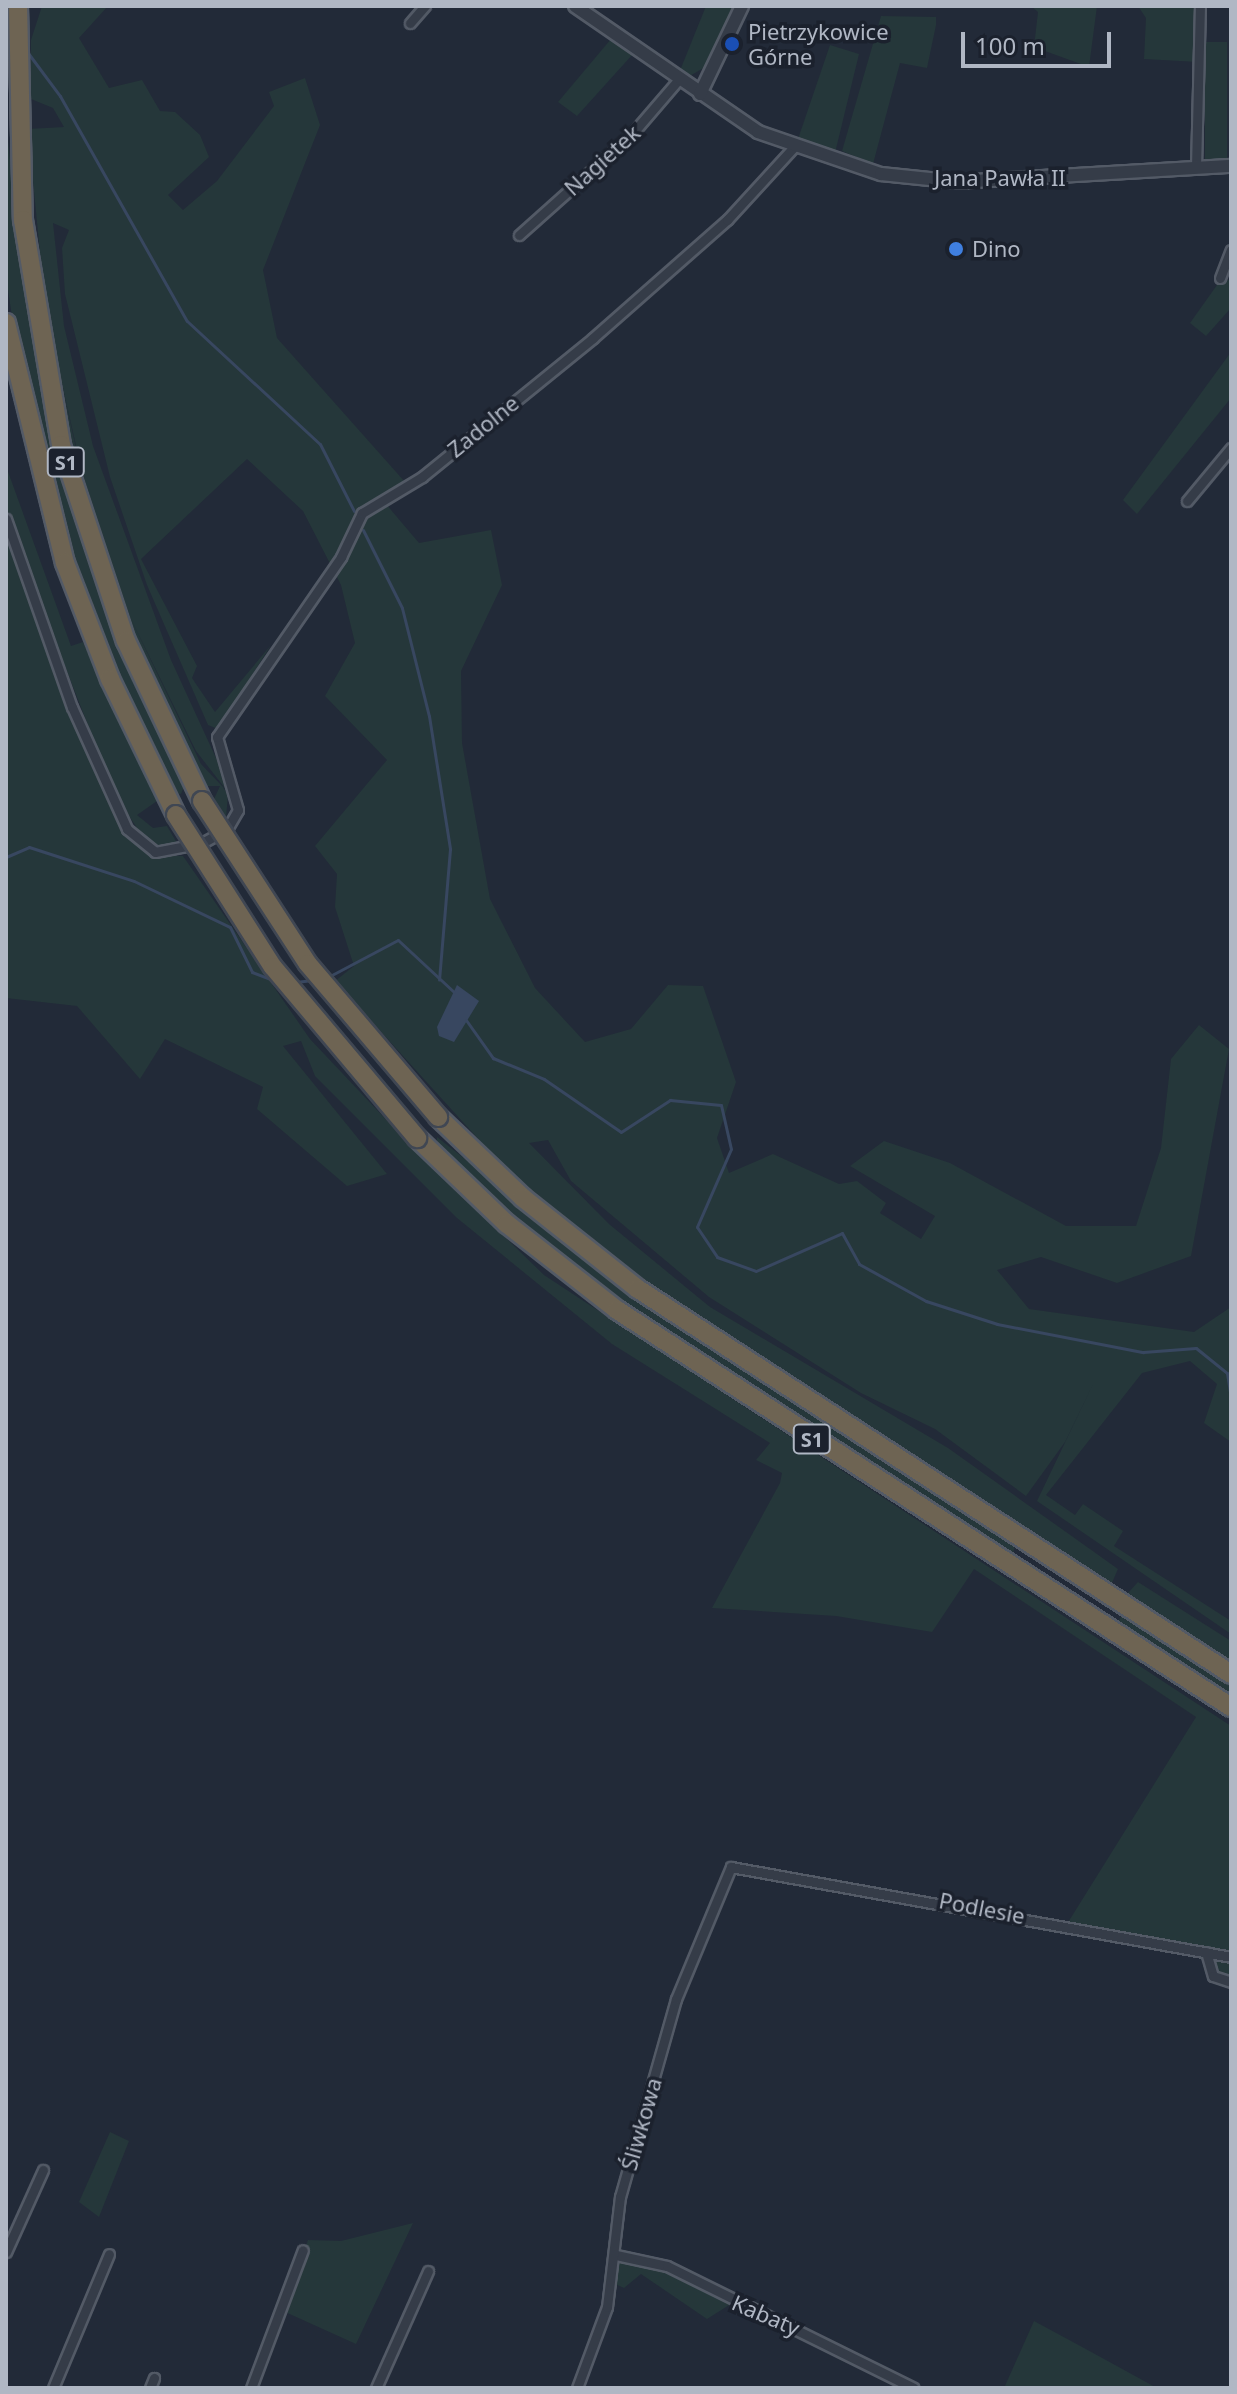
<!DOCTYPE html>
<meta charset="utf-8">
<style>
body{margin:0}
#map{position:relative;width:1237px;height:2394px;overflow:hidden;background:#222a38;font-family:"Noto Sans",sans-serif}
div>[style]{position:absolute}
.green>*{inset:0;background:#25373a;transform-origin:0 0}
.water>*{inset:0;background:#384760}
.stream>*{height:3px;margin:-1.5px;padding:0 1.5px;transform-origin:1.5px;border-radius:1.5px;background:#384760}
.roads{filter:drop-shadow(2px 0 #535a66) drop-shadow(-2px 0 #535a66) drop-shadow(0 2px #535a66) drop-shadow(0 -2px #535a66)}
.minor>*{height:9px;margin:-4.5px;padding:0 4.5px;transform-origin:4.5px;border-radius:4.5px;background:#353c48}
.tertiary>*{height:12px;margin:-6px;padding:0 6px;transform-origin:6px;border-radius:6px;background:#353c48}
.motorway>*{height:18px;margin:-9px;padding:0 9px;transform-origin:9px;border-radius:9px;background:#6e6453}
.bridges{filter:drop-shadow(2px 0 #404753) drop-shadow(-2px 0 #404753) drop-shadow(0 2px #404753) drop-shadow(0 -2px #404753)}
.motorway-bridge>*{height:18px;margin:-9px;padding:0 9px;transform-origin:9px;border-radius:9px;background:#6e6453}
.dots>*{width:22px;height:22px;translate:-50% -50%;box-sizing:border-box;border:4px solid #1b212d;border-radius:50%}
span{translate:-50% -50%;white-space:nowrap;text-align:center;line-height:1.15;-webkit-text-stroke:7px #1b212d;paint-order:stroke}
.shield-label span{padding:2px 6px;background:#1b212d;border:2px solid;border-radius:6px;-webkit-text-stroke-width:0}
.shield-label{font-size:20px;color:#b0b7c4;font-weight:700}
.poi-label{font-size:22px;color:#b0b7c4}
.left{translate:0 -50%;text-align:left}
.street-label{font-size:22px;color:#b0b7c4}
.frame{position:absolute;inset:0;border:8px solid #b0b7c4;pointer-events:none}
.scale{position:absolute;left:961px;top:32px;width:150px;height:36px;box-sizing:border-box;border:4px solid #b0b7c4;border-top:0;padding-left:10px;font-size:24px;line-height:28px;white-space:nowrap;color:#b0b7c4;-webkit-text-stroke:6px #1b212d;paint-order:stroke}
</style>
<div id="map">
<div class="green">
<div style="clip-path:polygon(evenodd,42px 6px,108px 6px,79px 38px,109px 88px,142px 80px,160px 111px,175px 112px,200px 135px,209px 157px,168px 195px,183px 210px,217px 181px,274px 106px,269px 92px,305px 78px,320px 125px,263px 270px,277px 338px,405px 482px,380px 497px,419px 543px,491px 530px,502px 585px,461px 671px,462px 743px,490px 899px,535px 988px,585px 1042px,631px 1029px,668px 985px,703px 986px,736px 1082px,717px 1138px,729px 1173px,773px 1154px,839px 1184px,857px 1181px,886px 1203px,880px 1213px,921px 1239px,935px 1216px,850px 1166px,884px 1141px,950px 1163px,1066px 1226px,1136px 1226px,1161px 1148px,1171px 1059px,1199px 1025px,1229px 1049px,1191px 1256px,1117px 1283px,1041px 1257px,997px 1270px,1029px 1309px,1194px 1332px,1231px 1307px,1231px 1442px,1204px 1423px,1217px 1384px,1190px 1361px,1142px 1373px,1046px 1495px,1075px 1515px,1083px 1504px,1123px 1531px,1114px 1546px,1231px 1621px,1231px 1634px,1037px 1501px,1095px 1380px,1065px 1442px,1026px 1496px,935px 1429px,861px 1393px,709px 1297px,571px 1181px,548px 1140px,529px 1143px,609px 1224px,710px 1307px,948px 1448px,1118px 1569px,1111px 1585px,616px 1261px,511px 1175px,335px 981px,354px 966px,335px 907px,337px 874px,315px 846px,387px 760px,325px 696px,355px 643px,341px 585px,303px 511px,247px 459px,141px 559px,197px 666px,192px 678px,215px 712px,271px 645px,218px 729px,208px 725px,147px 585px,110px 477px,65px 294px,62px 248px,69px 230px,53px 223px,64px 326px,93px 446px,171px 660px,233px 795px,235px 804px,234px 811px,228px 822px,233px 808px,231px 796px,196px 751px,128px 613px,201px 764px,223px 787px,228px 795px,226px 818px,214px 799px,220px 786px,206px 786px,184px 745px,121px 602px,62px 408px,48px 336px,28px 129px,64px 127px,53px 108px,31px 99px,31px 40px,42px 6px,51px 335px,82px 472px,125px 605px,85px 489px,51px 335px)"></div>
<div style="clip-path:polygon(706px 6px,733px 6px,707px 66px,688px 77px,679px 73px)"></div>
<div style="clip-path:polygon(1031px 6px,1097px 6px,1089px 67px,1034px 47px,1038px 12px)"></div>
<div style="clip-path:polygon(1138px 6px,1196px 6px,1198px 62px,1144px 59px,1146px 18px)"></div>
<div style="clip-path:polygon(881px 16px,936px 17px,936px 25px,927px 68px,900px 63px,873px 164px,842px 151px)"></div>
<div style="clip-path:polygon(611px 39px,633px 54px,577px 116px,558px 102px)"></div>
<div style="left:1205px;top:42px;width:22px;height:122px"></div>
<div style="clip-path:polygon(830px 45px,859px 54px,835px 153px,798px 139px)"></div>
<div style="clip-path:polygon(6px 123px,25px 295px,57px 455px,114px 630px,185px 784px,181px 794px,172px 793px,141px 732px,78px 579px,16px 344px,6px 276px)"></div>
<div style="clip-path:polygon(1222px 278px,1231px 281px,1231px 308px,1206px 336px,1190px 323px)"></div>
<div style="clip-path:polygon(1231px 352px,1231px 398px,1137px 514px,1123px 500px)"></div>
<div style="clip-path:polygon(6px 466px,71px 646px,83px 642px,157px 801px,137px 815px,153px 828px,167px 826px,180px 848px,148px 844px,116px 797px,6px 515px)"></div>
<div style="clip-path:polygon(6px 536px,74px 723px,124px 834px,149px 855px,183px 856px,310px 1039px,410px 1145px,544px 1275px,1231px 1726px,1231px 1982px,1213px 1976px,1206px 1952px,1067px 1924px,1196px 1717px,974px 1569px,932px 1632px,836px 1616px,712px 1608px,780px 1483px,782px 1473px,756px 1460px,770px 1443px,612px 1344px,457px 1218px,315px 1076px,301px 1041px,283px 1046px,387px 1174px,347px 1186px,257px 1109px,263px 1087px,165px 1039px,140px 1079px,77px 1006px,6px 998px)"></div>
<div style="clip-path:polygon(437px 1137px,665px 1316px,1016px 1542px,1012px 1557px,682px 1347px,545px 1246px,437px 1149px)"></div>
<div style="clip-path:polygon(1138px 1582px,1231px 1641px,1231px 1663px,1127px 1594px)"></div>
<div style="clip-path:polygon(1123px 1613px,1231px 1681px,1231px 1699px,1117px 1624px)"></div>
<div style="clip-path:polygon(110px 2132px,129px 2141px,99px 2217px,79px 2202px)"></div>
<div style="clip-path:polygon(413px 2223px,356px 2344px,283px 2311px,308px 2240px,341px 2241px)"></div>
<div style="clip-path:polygon(629px 2252px,667px 2266px,734px 2302px,707px 2319px,641px 2274px,624px 2288px,613px 2283px,616px 2255px)"></div>
<div style="clip-path:polygon(1034px 2321px,1084px 2348px,1157px 2388px,1004px 2388px)"></div>
</div>
<div class="water">
<div style="clip-path:polygon(457px 985px,479px 1001px,454px 1042px,439px 1036px,437px 1027px)"></div>
</div>
<div class="stream">
<div style="left:28px;top:53px;width:54px;rotate:53.3deg"></div>
<div style="left:60px;top:96px;width:258px;rotate:60.6deg"></div>
<div style="left:187px;top:321px;width:181px;rotate:42.8deg"></div>
<div style="left:320px;top:444px;width:75px;rotate:63.1deg"></div>
<div style="left:363px;top:530px;width:87px;rotate:63.4deg"></div>
<div style="left:402px;top:608px;width:111px;rotate:76deg"></div>
<div style="left:429px;top:716px;width:135px;rotate:81deg"></div>
<div style="left:450px;top:849px;width:131px;rotate:94.8deg"></div>
<div style="left:6px;top:857px;width:25px;rotate:-23deg"></div>
<div style="left:29px;top:847px;width:110px;rotate:17.9deg"></div>
<div style="left:134px;top:881px;width:106px;rotate:25.6deg"></div>
<div style="left:230px;top:927px;width:50px;rotate:63.9deg"></div>
<div style="left:252px;top:972px;width:22px;rotate:21deg"></div>
<div style="left:328px;top:977px;width:79px;rotate:-27.9deg"></div>
<div style="left:398px;top:940px;width:76px;rotate:42.9deg"></div>
<div style="left:296px;top:982px;width:16px;rotate:-7deg"></div>
<div style="left:466px;top:1020px;width:47px;rotate:54.6deg"></div>
<div style="left:493px;top:1058px;width:55px;rotate:22.4deg"></div>
<div style="left:544px;top:1079px;width:93px;rotate:34.5deg"></div>
<div style="left:621px;top:1132px;width:59px;rotate:-33.1deg"></div>
<div style="left:670px;top:1100px;width:51px;rotate:5.6deg"></div>
<div style="left:721px;top:1105px;width:45px;rotate:77.2deg"></div>
<div style="left:731px;top:1149px;width:85px;rotate:113.6deg"></div>
<div style="left:697px;top:1227px;width:36px;rotate:56deg"></div>
<div style="left:717px;top:1257px;width:41px;rotate:19.7deg"></div>
<div style="left:756px;top:1271px;width:94px;rotate:-23.8deg"></div>
<div style="left:842px;top:1233px;width:35px;rotate:61deg"></div>
<div style="left:859px;top:1264px;width:77px;rotate:28.9deg"></div>
<div style="left:926px;top:1301px;width:75px;rotate:17.9deg"></div>
<div style="left:997px;top:1324px;width:149px;rotate:10.9deg"></div>
<div style="left:1143px;top:1352px;width:53px;rotate:-4.3deg"></div>
<div style="left:1196px;top:1348px;width:40px;rotate:39deg"></div>
<div style="left:1227px;top:1373px;width:24px;rotate:81deg"></div>
</div>
<div class="roads">
<div class="minor">
<div style="left:410px;top:23px;width:23px;rotate:-49deg"></div>
<div style="left:1196px;top:168px;width:162px;rotate:-88.6deg"></div>
<div style="left:519px;top:235px;width:150px;rotate:-41.8deg"></div>
<div style="left:631px;top:135px;width:74px;rotate:-49.4deg"></div>
<div style="left:1220px;top:278px;width:30px;rotate:-69deg"></div>
<div style="left:1187px;top:501px;width:69px;rotate:-50.3deg"></div>
<div style="left:6px;top:519px;width:199px;rotate:70.7deg"></div>
<div style="left:72px;top:707px;width:134px;rotate:65.7deg"></div>
<div style="left:127px;top:829px;width:36px;rotate:39deg"></div>
<div style="left:155px;top:852px;width:48px;rotate:-10.8deg"></div>
<div style="left:202px;top:843px;width:29px;rotate:-29deg"></div>
<div style="left:227px;top:829px;width:22px;rotate:-60deg"></div>
<div style="left:238px;top:810px;width:76px;rotate:-106deg"></div>
<div style="left:217px;top:737px;width:219px;rotate:-55.4deg"></div>
<div style="left:341px;top:557px;width:49px;rotate:-64.5deg"></div>
<div style="left:362px;top:513px;width:70px;rotate:-31deg"></div>
<div style="left:422px;top:477px;width:220px;rotate:-39.1deg"></div>
<div style="left:593px;top:338px;width:179px;rotate:-41.4deg"></div>
<div style="left:727px;top:220px;width:99px;rotate:-47.5deg"></div>
<div style="left:1206px;top:1952px;width:25px;rotate:74deg"></div>
<div style="left:1213px;top:1976px;width:19px;rotate:18deg"></div>
<div style="left:6px;top:2252px;width:90px;rotate:-65.7deg"></div>
<div style="left:616px;top:2255px;width:52px;rotate:12.2deg"></div>
<div style="left:667px;top:2266px;width:275px;rotate:26.3deg"></div>
<div style="left:53px;top:2388px;width:145px;rotate:-67.3deg"></div>
<div style="left:150px;top:2388px;width:11px;rotate:-68deg"></div>
<div style="left:251px;top:2388px;width:147px;rotate:-69.4deg"></div>
<div style="left:376px;top:2388px;width:128px;rotate:-66deg"></div>
<div style="left:577px;top:2388px;width:86px;rotate:-69.7deg"></div>
<div style="left:607px;top:2307px;width:111px;rotate:-83.3deg"></div>
<div style="left:620px;top:2197px;width:206px;rotate:-74.2deg"></div>
<div style="left:676px;top:1999px;width:143px;rotate:-67.4deg"></div>
<div style="left:731px;top:1867px;width:508px;rotate:10.2deg"></div>
</div>
<div class="tertiary">
<div style="left:575px;top:6px;width:222px;rotate:34.5deg"></div>
<div style="left:758px;top:132px;width:130px;rotate:18.9deg"></div>
<div style="left:881px;top:174px;width:78px;rotate:5.9deg"></div>
<div style="left:959px;top:182px;width:272px;rotate:-3.4deg"></div>
<div style="left:700px;top:94px;width:98px;rotate:-64.5deg"></div>
</div>
<div class="motorway">
<div style="left:18px;top:6px;width:214px;rotate:88.7deg"></div>
<div style="left:23px;top:220px;width:228px;rotate:80.4deg"></div>
<div style="left:61px;top:445px;width:206px;rotate:71.7deg"></div>
<div style="left:126px;top:641px;width:177px;rotate:64.6deg"></div>
<div style="left:6px;top:323px;width:247px;rotate:76.2deg"></div>
<div style="left:65px;top:563px;width:124px;rotate:68.8deg"></div>
<div style="left:110px;top:679px;width:151px;rotate:64.1deg"></div>
<div style="left:438px;top:1117px;width:117px;rotate:43.6deg"></div>
<div style="left:523px;top:1198px;width:147px;rotate:38.4deg"></div>
<div style="left:638px;top:1289px;width:707px;rotate:32.99deg"></div>
<div style="left:417px;top:1138px;width:124px;rotate:43.7deg"></div>
<div style="left:507px;top:1224px;width:140px;rotate:38deg"></div>
<div style="left:617px;top:1310px;width:731px;rotate:32.89deg"></div>
</div>
</div>
<div class="bridges">
<div class="motorway-bridge">
<div style="left:202px;top:801px;width:194px;rotate:57deg"></div>
<div style="left:308px;top:964px;width:201px;rotate:49.6deg"></div>
<div style="left:176px;top:815px;width:180px;rotate:57.5deg"></div>
<div style="left:273px;top:967px;width:224px;rotate:49.9deg"></div>
</div>
</div>
<div class="dots">
<div style="left:732px;top:44px;background:#1a4fb4"></div>
<div style="left:956px;top:249px;background:#3f7fe0"></div>
</div>
<div class="shield-label">
<span style="left:66px;top:462px">S1</span>
<span style="left:812px;top:1439px">S1</span>
</div>
<div class="poi-label">
<span class="left" style="left:748px;top:44px">Pietrzykowice<br>Górne</span>
<span class="left" style="left:972px;top:249px">Dino</span>
</div>
<div class="street-label">
<span style="left:602px;top:160px;rotate:-42deg">Nagietek</span>
<span style="left:1000px;top:178px">Jana Pawła II</span>
<span style="left:483px;top:426px;rotate:-39deg">Zadolne</span>
<span style="left:982px;top:1908px;rotate:11deg">Podlesie</span>
<span style="left:641px;top:2124px;rotate:-74deg">Śliwkowa</span>
<span style="left:766px;top:2315px;rotate:23deg">Kabaty</span>
</div>
<div class="frame"></div>
<div class="scale">100 m</div>
</div>
